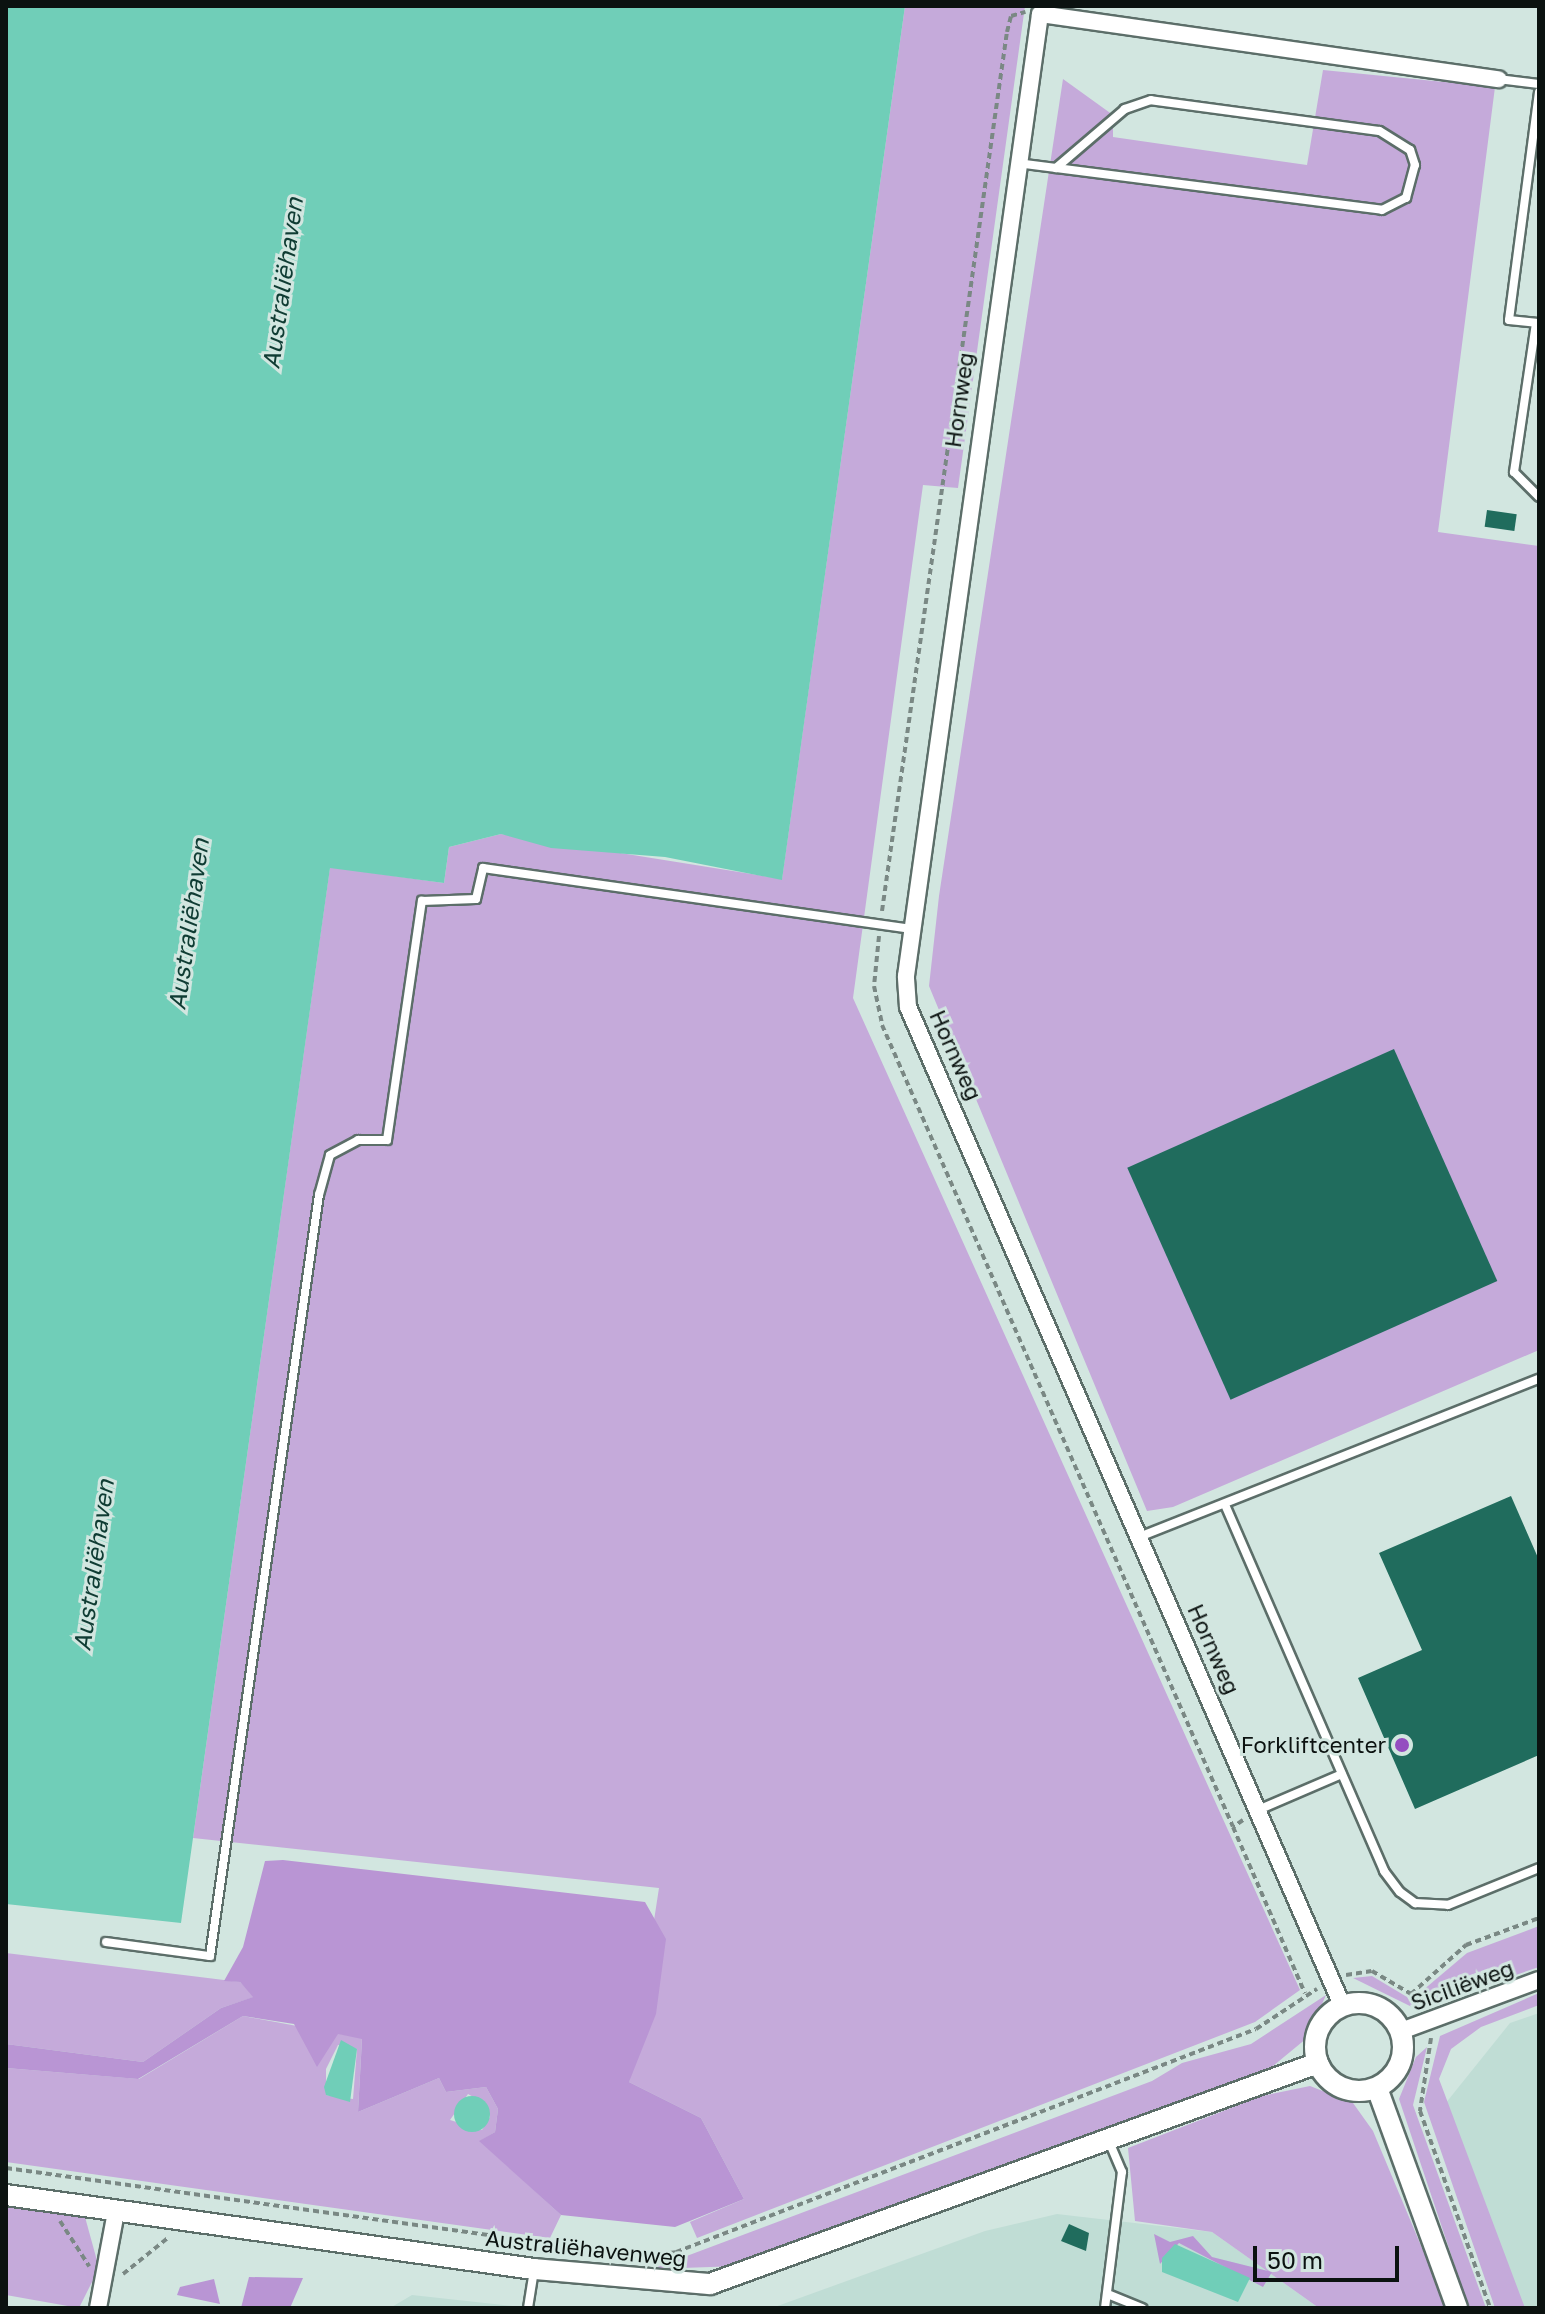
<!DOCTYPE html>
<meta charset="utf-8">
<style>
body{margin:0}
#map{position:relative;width:1545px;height:2314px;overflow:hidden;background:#d2e6e0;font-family:"Golos Text",sans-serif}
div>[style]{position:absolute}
.built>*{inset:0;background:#c0ddd5}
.green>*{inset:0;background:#c5aada}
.forest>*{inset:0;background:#b995d4}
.water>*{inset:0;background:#70ceb8}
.round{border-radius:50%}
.building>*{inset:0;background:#206c5d;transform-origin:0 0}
.path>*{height:4px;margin-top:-2px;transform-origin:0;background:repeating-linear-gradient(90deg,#7a8884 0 6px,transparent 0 10px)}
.roads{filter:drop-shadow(2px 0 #5c6e69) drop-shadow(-2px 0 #5c6e69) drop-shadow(0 2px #5c6e69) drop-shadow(0 -2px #5c6e69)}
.service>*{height:8px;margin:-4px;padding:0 4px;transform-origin:4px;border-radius:4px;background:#fff}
.minor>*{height:16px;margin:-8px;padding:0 8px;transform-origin:8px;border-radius:8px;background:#fff}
.tertiary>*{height:20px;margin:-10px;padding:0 10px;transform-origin:10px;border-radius:10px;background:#fff}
.tertiary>.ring{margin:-10px;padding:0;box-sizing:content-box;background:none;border:20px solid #fff;border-radius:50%}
.dots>*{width:22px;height:22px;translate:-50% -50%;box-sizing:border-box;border:4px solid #d2e6e0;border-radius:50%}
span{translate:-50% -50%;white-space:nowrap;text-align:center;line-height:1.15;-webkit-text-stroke:6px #d2e6e0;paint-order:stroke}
.street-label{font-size:22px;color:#0b1210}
.poi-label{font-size:22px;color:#0b1210}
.right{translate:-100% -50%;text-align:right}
.water-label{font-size:24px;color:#0f3c33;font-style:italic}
.frame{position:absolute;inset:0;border:8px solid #0b1210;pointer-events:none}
.scale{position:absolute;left:1253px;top:2246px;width:146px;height:36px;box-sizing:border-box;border:4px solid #0b1210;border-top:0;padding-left:10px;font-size:24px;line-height:28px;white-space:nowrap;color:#0b1210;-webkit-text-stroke:6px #d2e6e0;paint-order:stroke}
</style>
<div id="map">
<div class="built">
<div style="clip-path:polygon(1539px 2013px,1539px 2308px,1511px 2308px,1437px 2114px,1510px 2023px)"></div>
<div style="clip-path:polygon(1057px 2214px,1212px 2232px,1319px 2308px,772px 2308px,985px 2231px)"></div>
<div style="clip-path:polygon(412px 2295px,530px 2308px,390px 2308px)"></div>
</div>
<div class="green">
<div style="clip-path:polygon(905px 6px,1025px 6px,958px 488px,923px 485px,853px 998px,1300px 1990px,1255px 2022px,697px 2238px,690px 2222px,744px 2199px,701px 2118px,629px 2082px,659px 1888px,193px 1838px,330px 867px,444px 883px,449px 847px,501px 834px,782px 879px)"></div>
<div style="clip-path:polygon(1323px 70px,1495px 87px,1438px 532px,1539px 546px,1539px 1350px,1173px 1507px,1147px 1511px,929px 986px,939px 896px,1063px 79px,1113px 115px,1113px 137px,1307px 165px)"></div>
<div style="clip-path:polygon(1539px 1926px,1539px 1967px,1427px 2005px,1422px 1991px,1467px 1953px)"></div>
<div style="clip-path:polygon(6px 1953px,240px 1982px,254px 1997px,221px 2008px,143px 2062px,6px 2044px)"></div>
<div style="clip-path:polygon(1372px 1976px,1407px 1997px,1414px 2008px,1353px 1978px)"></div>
<div style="clip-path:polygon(1539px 1993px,1539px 2005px,1481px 2027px,1451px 2049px,1439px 2079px,1525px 2308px,1495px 2308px,1424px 2102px,1440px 2036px)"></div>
<div style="clip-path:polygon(1326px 1995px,1307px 2038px,1273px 2066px,740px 2266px,652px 2269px,1152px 2081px,1182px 2063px,1251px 2044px)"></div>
<div style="clip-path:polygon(evenodd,243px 2016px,362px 2038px,358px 2112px,439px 2078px,446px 2092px,486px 2087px,498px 2109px,495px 2132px,480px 2141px,561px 2215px,550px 2238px,6px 2162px,6px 2068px,139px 2079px,243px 2016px,338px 2045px,357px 2049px,353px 2099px,326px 2095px,326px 2069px,338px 2045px,243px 2016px,468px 2094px,486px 2104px,490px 2117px,482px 2130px,450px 2120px,468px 2094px)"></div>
<div style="clip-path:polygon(1427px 2047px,1413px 2105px,1486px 2308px,1469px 2308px,1399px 2099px,1416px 2057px)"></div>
<div style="clip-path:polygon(1310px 2086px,1353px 2103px,1373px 2131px,1447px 2308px,1319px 2308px,1212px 2232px,1135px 2221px,1128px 2148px,1262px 2096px)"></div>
<div style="clip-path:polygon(6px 2206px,85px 2217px,99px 2268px,79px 2308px,6px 2295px)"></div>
</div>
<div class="forest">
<div style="clip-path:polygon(283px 1860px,645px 1902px,666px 1939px,656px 2014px,629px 2082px,701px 2118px,744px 2199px,675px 2227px,561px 2215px,479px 2141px,495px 2132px,498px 2109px,486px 2087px,446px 2092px,439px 2078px,358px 2112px,362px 2039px,338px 2034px,317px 2067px,294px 2024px,243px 2016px,138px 2079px,6px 2068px,6px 2044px,143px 2062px,221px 2008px,253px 1997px,240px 1982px,224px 1981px,243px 1947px,265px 1861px)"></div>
<div style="clip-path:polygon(1154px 2234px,1170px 2242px,1193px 2236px,1212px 2257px,1272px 2272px,1263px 2287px,1179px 2243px,1160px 2264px)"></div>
<div style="clip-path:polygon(249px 2277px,303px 2278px,290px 2308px,241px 2308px)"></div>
<div style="clip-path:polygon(214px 2279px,220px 2304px,177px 2295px,180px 2287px)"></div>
</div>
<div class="water">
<div style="clip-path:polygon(6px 6px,905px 6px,782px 880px,665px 857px,551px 848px,501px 834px,449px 847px,444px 883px,330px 868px,181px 1923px,6px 1904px)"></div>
<div style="clip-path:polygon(341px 2040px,357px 2049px,350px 2102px,326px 2095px,324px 2087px)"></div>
<div class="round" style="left:454px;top:2096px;width:36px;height:36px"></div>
<div style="clip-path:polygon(1175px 2244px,1250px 2278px,1238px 2302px,1162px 2272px,1162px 2258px)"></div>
</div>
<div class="building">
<div style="left:1487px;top:510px;width:30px;height:17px;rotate:8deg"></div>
<div style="left:1394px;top:1049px;width:254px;height:292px;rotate:66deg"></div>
<div style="clip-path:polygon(1511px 1496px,1539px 1560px,1539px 1755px,1415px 1809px,1358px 1678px,1422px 1650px,1379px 1553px)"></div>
<div style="clip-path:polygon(1069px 2224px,1089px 2233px,1086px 2251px,1061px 2241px)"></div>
</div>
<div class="path">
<div style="left:882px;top:911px;width:888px;rotate:-81.91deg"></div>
<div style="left:1007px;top:32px;width:16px;rotate:-76deg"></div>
<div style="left:1011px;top:16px;width:15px;rotate:-16deg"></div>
<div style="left:879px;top:936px;width:50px;rotate:95.7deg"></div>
<div style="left:874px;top:986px;width:40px;rotate:78deg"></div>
<div style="left:882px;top:1025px;width:875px;rotate:66.36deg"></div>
<div style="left:1243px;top:1820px;width:12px;rotate:145deg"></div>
<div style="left:1233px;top:1827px;width:181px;rotate:66.6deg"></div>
<div style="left:1346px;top:1975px;width:26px;rotate:-9deg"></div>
<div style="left:1372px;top:1971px;width:45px;rotate:30.5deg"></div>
<div style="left:1411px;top:1994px;width:16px;rotate:63deg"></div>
<div style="left:1411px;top:1994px;width:74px;rotate:-41.7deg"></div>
<div style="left:1466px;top:1945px;width:78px;rotate:-20.3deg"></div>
<div style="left:1431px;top:2038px;width:74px;rotate:98.6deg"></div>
<div style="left:1420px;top:2111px;width:209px;rotate:70.4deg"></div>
<div style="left:6px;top:2168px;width:640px;rotate:7.9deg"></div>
<div style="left:640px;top:2256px;width:36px;rotate:-6deg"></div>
<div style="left:676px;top:2252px;width:621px;rotate:-21.03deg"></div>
<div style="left:1256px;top:2029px;width:73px;rotate:-33.3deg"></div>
<div style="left:60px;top:2221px;width:54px;rotate:57.2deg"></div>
<div style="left:123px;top:2274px;width:59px;rotate:-38.8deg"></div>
</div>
<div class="roads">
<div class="service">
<div style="left:1498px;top:79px;width:41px;rotate:7deg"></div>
<div style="left:1539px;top:92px;width:230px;rotate:97.5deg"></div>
<div style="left:1509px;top:320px;width:27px;rotate:6deg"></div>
<div style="left:1536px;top:323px;width:151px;rotate:98.4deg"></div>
<div style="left:1514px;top:472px;width:35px;rotate:45deg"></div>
<div style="left:1017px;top:163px;width:368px;rotate:7.3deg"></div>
<div style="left:1382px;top:210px;width:27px;rotate:-27deg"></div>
<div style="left:1406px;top:198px;width:34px;rotate:-75deg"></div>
<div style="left:1415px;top:165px;width:16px;rotate:-108deg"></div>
<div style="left:1410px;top:150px;width:36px;rotate:-148deg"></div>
<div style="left:1379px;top:131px;width:230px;rotate:-172.3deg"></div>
<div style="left:1151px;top:100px;width:28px;rotate:161deg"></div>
<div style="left:1125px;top:109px;width:91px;rotate:139.5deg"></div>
<div style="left:1226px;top:1507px;width:397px;rotate:66.5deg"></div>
<div style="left:1384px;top:1871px;width:26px;rotate:53deg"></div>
<div style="left:1400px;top:1892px;width:19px;rotate:36deg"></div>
<div style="left:1415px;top:1903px;width:33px;rotate:3deg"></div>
<div style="left:1448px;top:1905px;width:98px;rotate:-22.1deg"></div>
<div style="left:1139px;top:1537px;width:430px;rotate:-21.6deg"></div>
<div style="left:1258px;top:1810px;width:91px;rotate:-23.2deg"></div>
<div style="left:106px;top:1942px;width:105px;rotate:7.7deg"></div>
<div style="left:210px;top:1956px;width:769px;rotate:-81.85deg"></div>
<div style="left:319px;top:1195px;width:41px;rotate:-74.6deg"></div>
<div style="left:330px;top:1155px;width:32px;rotate:-28deg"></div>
<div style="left:358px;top:1140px;width:29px"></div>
<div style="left:387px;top:1140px;width:242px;rotate:-81.7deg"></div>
<div style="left:422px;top:901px;width:54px;rotate:-2.1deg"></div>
<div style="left:476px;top:899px;width:32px;rotate:-77deg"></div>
<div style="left:483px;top:868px;width:433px;rotate:8.1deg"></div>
<div style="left:1110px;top:2295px;width:35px;rotate:22deg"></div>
<div style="left:528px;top:2308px;width:39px;rotate:-81deg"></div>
<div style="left:1105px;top:2308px;width:137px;rotate:-82.9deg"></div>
<div style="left:1122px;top:2172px;width:34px;rotate:-113deg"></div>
</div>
<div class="minor">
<div style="left:1342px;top:2005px;width:1088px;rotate:-113.5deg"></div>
<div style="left:908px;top:1007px;width:31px;rotate:-94deg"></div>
<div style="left:906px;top:976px;width:971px;rotate:-82.07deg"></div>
<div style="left:1040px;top:14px;width:463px;rotate:8.1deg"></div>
<div style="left:1401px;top:2031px;width:147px;rotate:-20.3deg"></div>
<div style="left:98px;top:2308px;width:98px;rotate:-79.4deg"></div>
</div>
<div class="tertiary">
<div class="ring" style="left:1315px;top:2003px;width:68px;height:68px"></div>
<div style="left:1377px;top:2088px;width:234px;rotate:70deg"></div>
<div style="left:6px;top:2195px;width:533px;rotate:7.98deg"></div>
<div style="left:534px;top:2269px;width:177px;rotate:4.9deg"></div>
<div style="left:710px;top:2284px;width:647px;rotate:-19.98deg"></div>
</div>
</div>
<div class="dots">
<div style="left:1402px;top:1745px;background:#944dc0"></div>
</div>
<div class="street-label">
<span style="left:959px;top:400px;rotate:-82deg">Hornweg</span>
<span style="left:956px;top:1055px;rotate:66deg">Hornweg</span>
<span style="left:1214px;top:1649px;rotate:66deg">Hornweg</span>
<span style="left:1462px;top:1985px;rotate:-20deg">Siciliëweg</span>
<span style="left:586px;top:2248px;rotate:6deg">Australiëhavenweg</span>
</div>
<div class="poi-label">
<span class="right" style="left:1386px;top:1745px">Forkliftcenter</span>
</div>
<div class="water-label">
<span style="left:282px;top:283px;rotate:-82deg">Australiëhaven</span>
<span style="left:188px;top:924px;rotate:-82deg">Australiëhaven</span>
<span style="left:93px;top:1565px;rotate:-82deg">Australiëhaven</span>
</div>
<div class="frame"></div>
<div class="scale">50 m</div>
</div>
